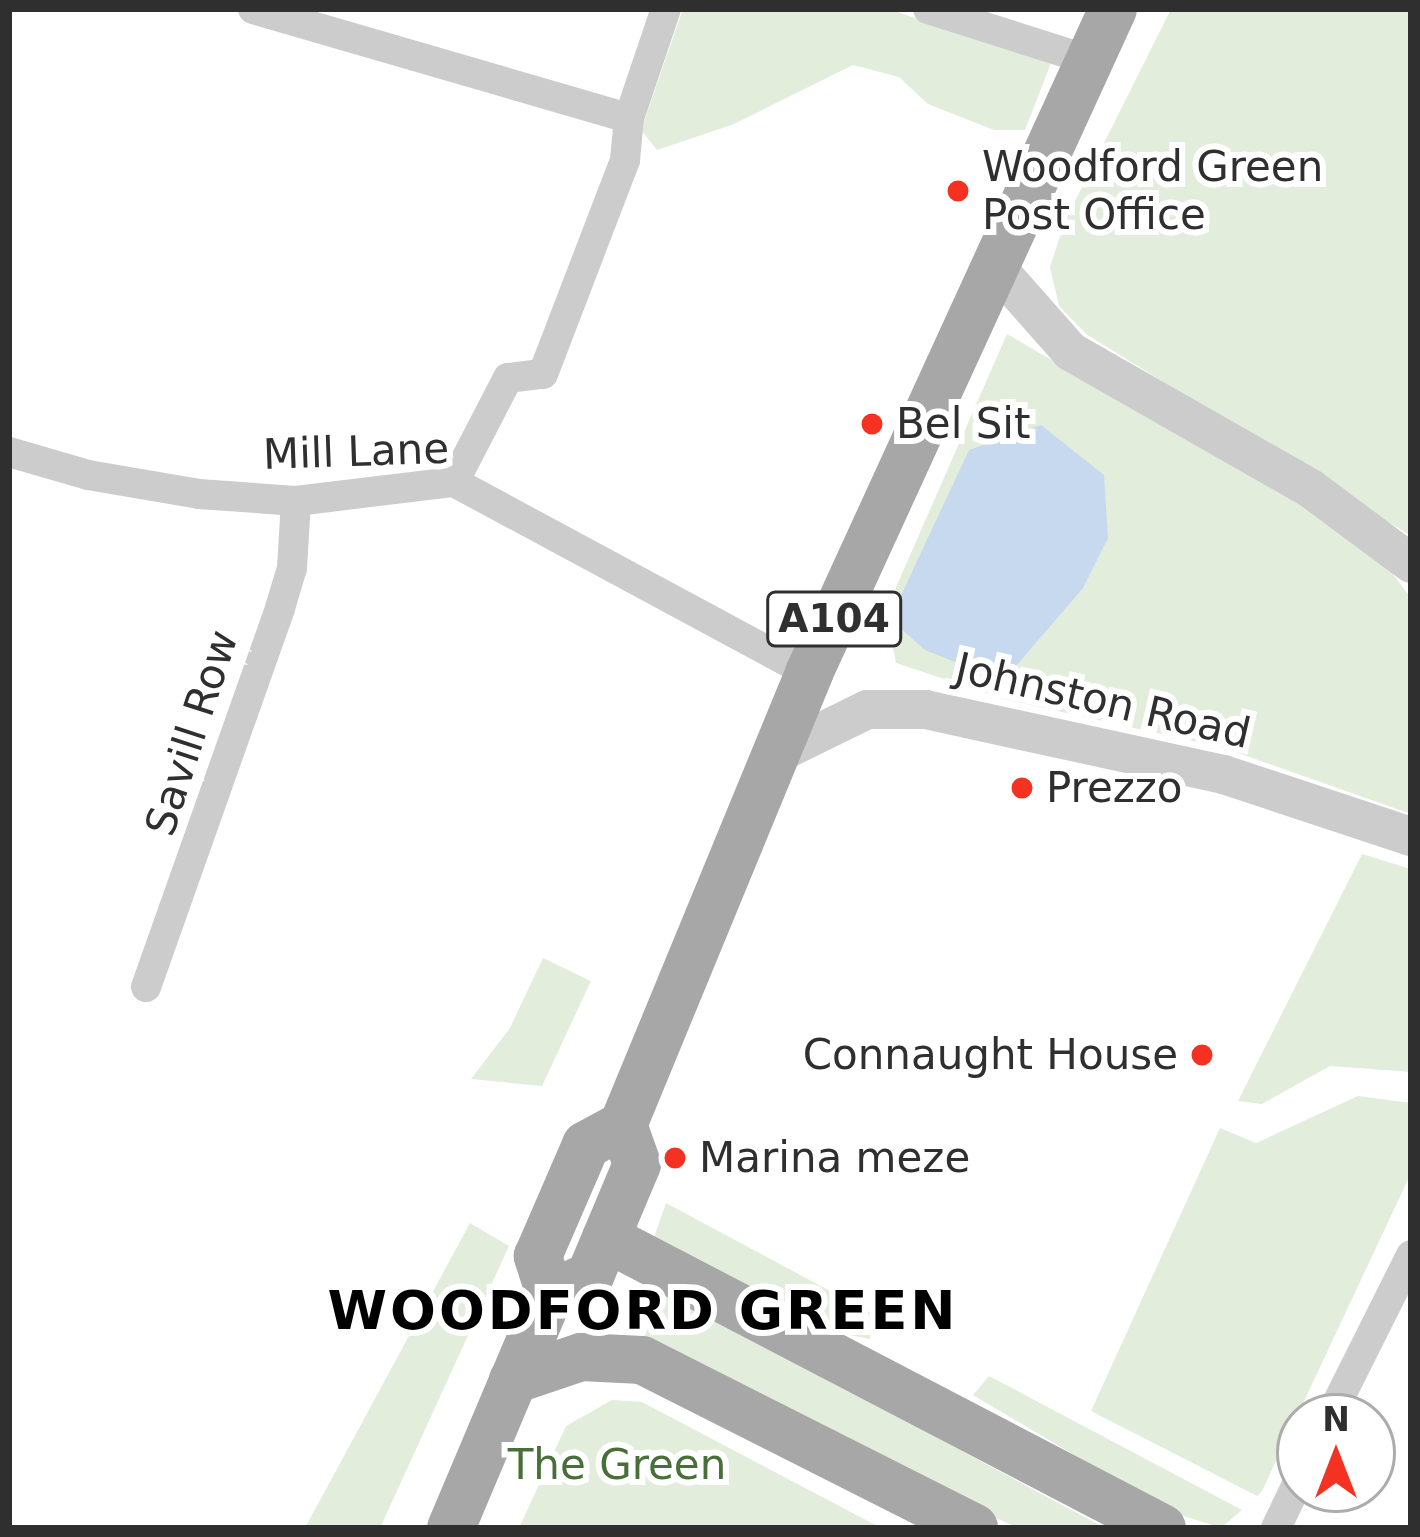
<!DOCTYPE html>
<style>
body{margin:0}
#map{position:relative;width:1420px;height:1537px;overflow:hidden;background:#fff;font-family:"DejaVu Sans",sans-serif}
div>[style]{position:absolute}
.green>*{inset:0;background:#e2eddb}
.water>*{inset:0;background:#c6d9ef}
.minor>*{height:30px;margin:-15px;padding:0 15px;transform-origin:15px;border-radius:15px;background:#ccc}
.tertiary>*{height:39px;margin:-19.5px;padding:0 19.5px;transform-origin:19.5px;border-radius:19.5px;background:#ccc}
.primary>*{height:48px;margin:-24px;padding:0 24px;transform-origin:24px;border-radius:24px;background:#a7a7a7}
.dots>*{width:33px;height:33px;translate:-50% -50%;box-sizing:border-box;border:6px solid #fff;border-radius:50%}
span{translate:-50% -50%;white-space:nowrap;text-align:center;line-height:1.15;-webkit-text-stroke:12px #fff;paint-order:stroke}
.shield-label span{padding:3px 9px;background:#fff;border:3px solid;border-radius:9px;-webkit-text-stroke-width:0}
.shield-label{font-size:39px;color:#2f2f2f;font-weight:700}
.poi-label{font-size:42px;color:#2f2f2f}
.left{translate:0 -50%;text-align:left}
.right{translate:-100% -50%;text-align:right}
.street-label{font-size:42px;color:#2f2f2f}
.park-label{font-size:42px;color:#496f38}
.district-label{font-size:54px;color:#000;font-weight:700;letter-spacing:3px}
.frame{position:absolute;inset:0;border:12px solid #2f2f2f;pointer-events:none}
.north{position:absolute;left:1276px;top:1393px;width:120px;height:120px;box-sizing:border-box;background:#fff;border:3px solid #acacac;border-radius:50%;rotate:0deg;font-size:33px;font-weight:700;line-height:48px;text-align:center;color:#2f2f2f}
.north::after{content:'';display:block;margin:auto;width:42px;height:54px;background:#f53222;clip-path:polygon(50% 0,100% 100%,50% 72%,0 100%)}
</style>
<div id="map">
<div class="green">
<div style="clip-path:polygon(683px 9px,888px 9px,1051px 63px,1025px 130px,994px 130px,928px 104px,899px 77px,853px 65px,734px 124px,657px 150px,641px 130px)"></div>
<div style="clip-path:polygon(1171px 9px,1411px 9px,1411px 536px,1086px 334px,1059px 306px,1050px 267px,1065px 221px)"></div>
<div style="clip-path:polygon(1007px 334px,1351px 533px,1383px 561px,1411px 598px,1411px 814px,1224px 748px,1004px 699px,896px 663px,886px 610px)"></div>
<div style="clip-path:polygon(1362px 854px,1411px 869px,1411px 1072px,1330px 1066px,1262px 1104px,1238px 1101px)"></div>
<div style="clip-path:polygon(543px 958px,591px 981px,542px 1086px,471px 1079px,510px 1028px)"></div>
<div style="clip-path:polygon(1358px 1096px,1411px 1103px,1411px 1173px,1262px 1491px,1257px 1496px,1091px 1411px,1220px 1128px,1256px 1143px)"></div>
<div style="clip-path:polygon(666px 1203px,873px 1314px,870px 1339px,813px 1328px,653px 1240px)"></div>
<div style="clip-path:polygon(470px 1223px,509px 1246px,380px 1528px,305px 1528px)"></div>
<div style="clip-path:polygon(666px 1292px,1105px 1528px,1017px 1528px,641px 1343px)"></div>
<div style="clip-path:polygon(989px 1376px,1242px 1510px,1221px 1528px,1168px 1511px,973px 1395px)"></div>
<div style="clip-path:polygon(612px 1400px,642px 1402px,881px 1528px,519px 1528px,566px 1426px)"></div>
</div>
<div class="water">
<div style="clip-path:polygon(1041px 425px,1104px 475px,1108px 538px,1083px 588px,1003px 681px,925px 650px,890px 619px,969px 450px)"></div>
</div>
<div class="minor">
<div style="left:253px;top:9px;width:391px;rotate:16.2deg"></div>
<div style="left:928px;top:9px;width:166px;rotate:17.6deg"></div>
<div style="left:9px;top:452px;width:82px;rotate:16.2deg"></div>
<div style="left:88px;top:475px;width:113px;rotate:9.7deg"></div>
<div style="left:199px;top:494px;width:97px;rotate:4.1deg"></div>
<div style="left:296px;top:501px;width:159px;rotate:-6.9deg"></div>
<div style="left:454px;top:482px;width:403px;rotate:28.3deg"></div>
<div style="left:454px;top:482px;width:117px;rotate:-62.6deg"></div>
<div style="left:508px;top:378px;width:35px;rotate:-7deg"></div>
<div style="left:543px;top:374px;width:229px;rotate:-69deg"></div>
<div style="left:625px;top:160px;width:42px;rotate:-84.6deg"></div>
<div style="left:629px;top:118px;width:115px;rotate:-71.3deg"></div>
<div style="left:146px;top:987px;width:402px;rotate:-70.5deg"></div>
<div style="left:280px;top:608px;width:42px;rotate:-73.3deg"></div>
<div style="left:292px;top:568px;width:67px;rotate:-86.6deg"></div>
<div style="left:1330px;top:1417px;width:181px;rotate:-63.4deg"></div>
<div style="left:1276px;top:1528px;width:55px;rotate:-64.4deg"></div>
</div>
<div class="tertiary">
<div style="left:994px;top:265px;width:115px;rotate:48.5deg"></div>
<div style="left:1070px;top:351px;width:276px;rotate:29.7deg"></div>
<div style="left:1310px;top:488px;width:126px;rotate:36.6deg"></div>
<div style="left:777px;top:753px;width:100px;rotate:-26.1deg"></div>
<div style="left:867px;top:709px;width:58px"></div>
<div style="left:925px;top:709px;width:305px;rotate:12.3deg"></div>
<div style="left:1223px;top:774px;width:198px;rotate:18.3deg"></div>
</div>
<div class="primary">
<div style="left:606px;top:1238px;width:627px;rotate:27.55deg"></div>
<div style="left:550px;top:1294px;width:44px;rotate:-24.2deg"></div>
<div style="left:590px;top:1276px;width:121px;rotate:-67.2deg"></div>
<div style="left:637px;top:1164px;width:41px;rotate:-109.7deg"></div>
<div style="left:513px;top:1380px;width:72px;rotate:-18.7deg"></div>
<div style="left:581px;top:1357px;width:61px;rotate:2.8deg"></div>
<div style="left:642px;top:1360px;width:372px;rotate:26.8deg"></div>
<div style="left:451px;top:1528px;width:254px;rotate:-67.1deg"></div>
<div style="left:550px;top:1294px;width:40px;rotate:-108deg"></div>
<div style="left:538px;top:1256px;width:121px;rotate:-66.6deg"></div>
<div style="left:586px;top:1145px;width:42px;rotate:-28.4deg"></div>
<div style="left:623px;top:1125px;width:489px;rotate:-67.6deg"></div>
<div style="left:809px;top:673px;width:730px;rotate:-65.4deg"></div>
</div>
<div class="dots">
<div style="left:958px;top:191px;background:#f53222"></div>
<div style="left:872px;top:424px;background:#f53222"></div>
<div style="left:1022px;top:788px;background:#f53222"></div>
<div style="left:1202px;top:1055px;background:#f53222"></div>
<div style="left:675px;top:1158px;background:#f53222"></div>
</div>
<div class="shield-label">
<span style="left:834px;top:619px">A104</span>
</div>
<div class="poi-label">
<span class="left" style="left:982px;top:191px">Woodford Green<br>Post Office</span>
<span class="left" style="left:896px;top:424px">Bel Sit</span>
<span class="left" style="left:1046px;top:788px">Prezzo</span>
<span class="right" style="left:1178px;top:1055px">Connaught House</span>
<span class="left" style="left:699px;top:1158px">Marina meze</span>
</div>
<div class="street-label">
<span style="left:356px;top:452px;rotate:-2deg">Mill Lane</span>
<span style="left:1103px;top:701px;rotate:13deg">Johnston Road</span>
<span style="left:192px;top:733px;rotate:-72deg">Savill Row</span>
</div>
<div class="park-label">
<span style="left:617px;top:1465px">The Green</span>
</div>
<div class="district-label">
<span style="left:643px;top:1311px">WOODFORD GREEN</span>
</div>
<div class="frame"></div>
<div class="north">N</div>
</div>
